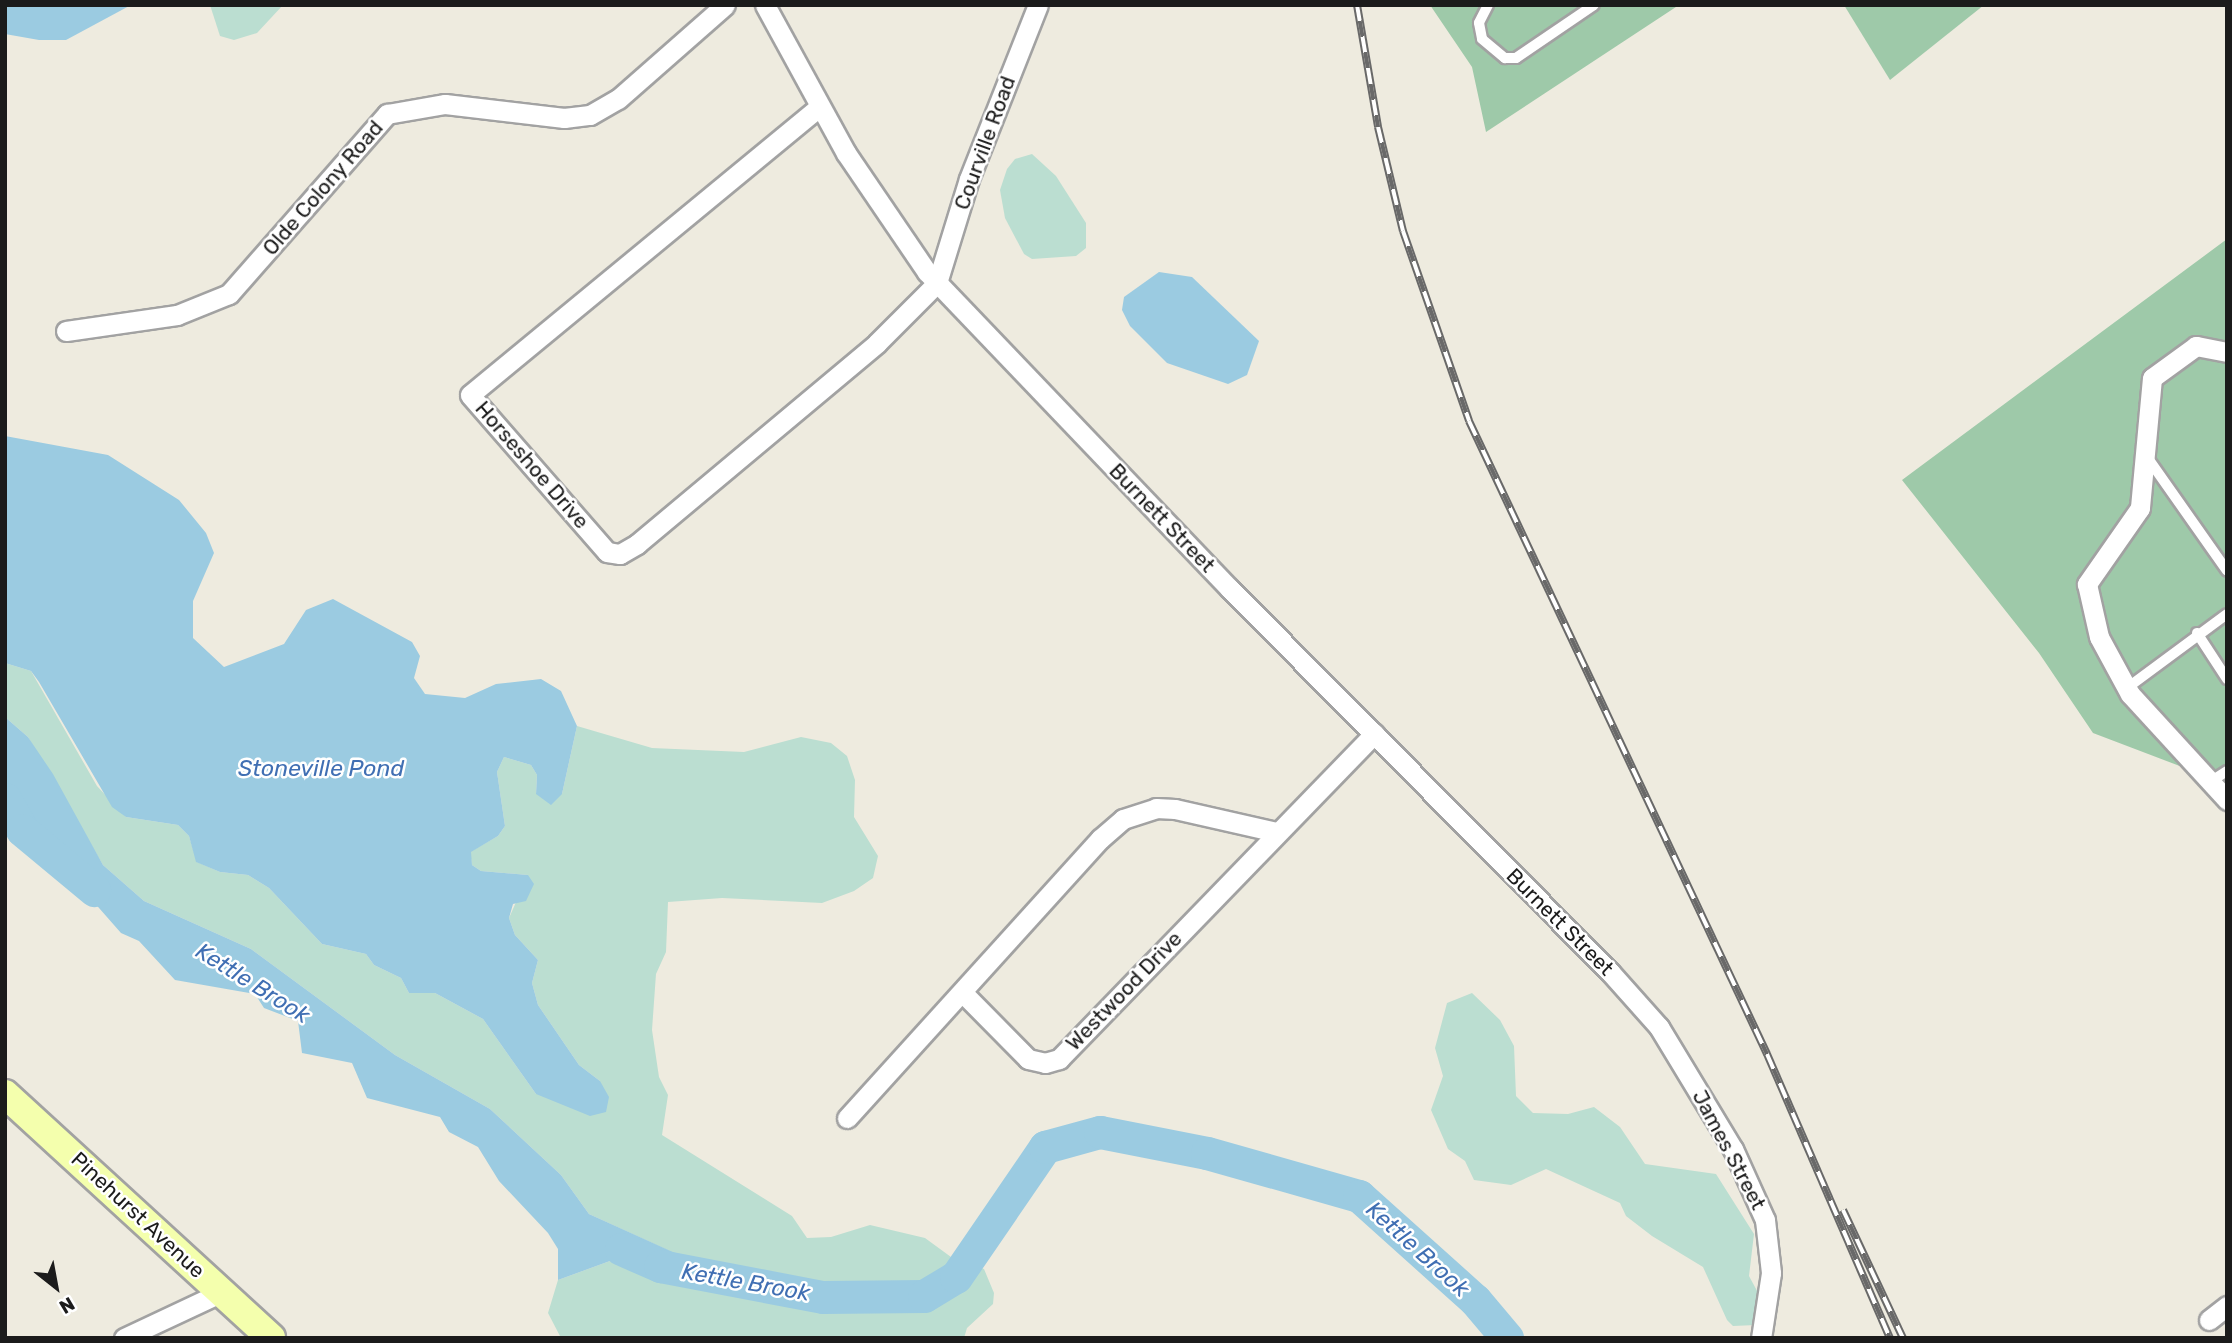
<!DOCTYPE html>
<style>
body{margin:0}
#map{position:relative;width:2232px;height:1343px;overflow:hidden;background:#eeebdf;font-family:Rubik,sans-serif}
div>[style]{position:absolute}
.wetland>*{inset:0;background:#bbded1}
.cemetery>*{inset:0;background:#9ec9a9}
.water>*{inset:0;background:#9bcbe1}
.river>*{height:33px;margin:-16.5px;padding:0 16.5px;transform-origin:16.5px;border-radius:16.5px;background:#9bcbe1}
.roads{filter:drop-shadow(2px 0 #a2a2a2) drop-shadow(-2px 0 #a2a2a2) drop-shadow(0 2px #a2a2a2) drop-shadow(0 -2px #a2a2a2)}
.lane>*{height:10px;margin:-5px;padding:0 5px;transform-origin:5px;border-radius:5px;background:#fff}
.street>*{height:19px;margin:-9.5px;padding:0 9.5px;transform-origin:9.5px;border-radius:9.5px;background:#fff}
.secondary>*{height:28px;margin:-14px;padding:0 14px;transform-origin:14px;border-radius:14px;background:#f4ffad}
.rail>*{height:8px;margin-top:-4px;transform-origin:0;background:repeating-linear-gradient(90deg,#fff 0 16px,#696969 0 32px);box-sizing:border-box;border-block:2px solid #696969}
span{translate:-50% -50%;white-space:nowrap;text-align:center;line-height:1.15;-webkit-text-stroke:5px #fff;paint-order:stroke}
.street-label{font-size:21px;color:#1b1b1b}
.water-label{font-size:23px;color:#406fb3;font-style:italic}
.frame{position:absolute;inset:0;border:7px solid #1b1b1b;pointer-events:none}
.north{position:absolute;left:21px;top:1252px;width:70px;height:70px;-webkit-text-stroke:5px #fff;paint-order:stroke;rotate:149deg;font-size:19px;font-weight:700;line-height:28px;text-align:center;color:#1b1b1b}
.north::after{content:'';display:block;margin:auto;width:24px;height:32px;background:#1b1b1b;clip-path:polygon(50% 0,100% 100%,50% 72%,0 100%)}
</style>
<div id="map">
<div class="wetland">
<div style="clip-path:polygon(210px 5px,283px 5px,257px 33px,234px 40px,220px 36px)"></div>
<div style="clip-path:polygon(1032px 154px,1056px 176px,1086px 223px,1086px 248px,1076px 256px,1032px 259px,1024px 254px,1005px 218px,1000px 190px,1007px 169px,1015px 159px)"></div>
<div style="clip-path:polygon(5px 663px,31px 671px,97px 786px,126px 817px,178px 825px,189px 836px,197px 862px,220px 872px,248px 875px,269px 888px,322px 944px,366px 954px,374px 965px,401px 978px,409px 993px,435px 993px,483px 1019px,536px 1094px,600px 1081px,579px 1065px,538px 1005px,532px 983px,538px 960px,515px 935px,509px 918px,528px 875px,481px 871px,472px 865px,470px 852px,498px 836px,505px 826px,497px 772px,504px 757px,531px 765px,537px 775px,536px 794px,562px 794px,577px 726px,652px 748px,744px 752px,801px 737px,831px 743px,847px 756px,855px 780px,854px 817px,878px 856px,873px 878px,854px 891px,822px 903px,722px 898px,668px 902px,666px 952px,656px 974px,652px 1030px,659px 1077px,668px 1095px,662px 1135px,792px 1216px,807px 1238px,831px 1237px,870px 1225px,925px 1238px,951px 1257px,984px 1269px,994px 1293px,993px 1304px,967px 1328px,964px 1338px,561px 1338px,548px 1313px,558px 1280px,610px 1261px,660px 1266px,674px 1253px,589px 1214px,561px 1175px,490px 1109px,395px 1055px,251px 949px,144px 901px,103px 865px,28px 737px,5px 717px)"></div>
<div style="clip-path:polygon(1472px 993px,1500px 1020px,1514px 1046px,1516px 1096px,1533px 1113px,1568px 1114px,1594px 1107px,1620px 1127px,1645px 1164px,1716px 1174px,1754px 1234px,1749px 1276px,1762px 1300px,1756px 1325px,1733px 1326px,1727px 1320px,1703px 1267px,1652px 1236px,1626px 1216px,1620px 1203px,1546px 1169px,1511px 1185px,1474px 1180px,1465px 1161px,1448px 1149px,1431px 1110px,1443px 1076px,1435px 1048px,1447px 1003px)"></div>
</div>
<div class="cemetery">
<div style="clip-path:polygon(1430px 5px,1679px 5px,1486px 132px,1472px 67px)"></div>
<div style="clip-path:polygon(1844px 5px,1984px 5px,1890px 80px)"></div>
<div style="clip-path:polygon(2227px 239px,2227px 784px,2093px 733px,2039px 653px,1902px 480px)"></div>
</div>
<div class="water">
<div style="clip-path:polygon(5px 5px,131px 5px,66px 40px,39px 40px,5px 34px)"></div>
<div style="clip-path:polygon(1159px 272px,1192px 277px,1259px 341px,1247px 375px,1228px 384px,1167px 363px,1130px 326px,1122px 310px,1124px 297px)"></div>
<div style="clip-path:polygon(5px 436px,108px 455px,179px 500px,206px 533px,214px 553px,193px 601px,193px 638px,224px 667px,284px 644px,306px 610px,333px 599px,412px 642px,420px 656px,414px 678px,425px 694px,465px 698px,496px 684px,541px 679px,561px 691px,577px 726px,562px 794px,551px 805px,536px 794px,537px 775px,531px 765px,504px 757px,497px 772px,505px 826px,498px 836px,471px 852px,472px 865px,481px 871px,528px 875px,534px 884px,526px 901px,513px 904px,509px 918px,515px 935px,538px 960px,532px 983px,538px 1005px,579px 1065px,600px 1081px,609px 1097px,606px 1112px,590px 1116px,536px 1094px,483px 1019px,435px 993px,409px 993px,401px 978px,374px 965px,366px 954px,322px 944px,269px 888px,248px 875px,220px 872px,196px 862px,189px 836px,178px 825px,126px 817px,112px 807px,39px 682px,31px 671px,5px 663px)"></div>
<div style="clip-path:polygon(5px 717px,28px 737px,53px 774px,103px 865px,144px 901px,251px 949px,395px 1055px,490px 1109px,561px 1175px,589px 1214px,675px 1253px,660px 1266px,610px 1261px,558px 1280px,558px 1249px,548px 1233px,499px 1181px,478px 1147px,449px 1132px,440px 1117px,367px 1098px,352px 1063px,302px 1053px,298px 1021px,264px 1008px,255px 994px,175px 980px,139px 941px,121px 933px,63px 867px,5px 783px)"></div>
</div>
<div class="river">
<div style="left:5px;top:799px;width:35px;rotate:61deg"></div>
<div style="left:22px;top:830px;width:94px;rotate:39.8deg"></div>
<div style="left:621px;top:1249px;width:43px;rotate:23.6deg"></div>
<div style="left:660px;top:1266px;width:166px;rotate:10.8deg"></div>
<div style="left:823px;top:1297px;width:101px;rotate:-0.6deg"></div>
<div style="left:924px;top:1296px;width:37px;rotate:-31deg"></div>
<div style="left:956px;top:1277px;width:158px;rotate:-55.6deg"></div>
<div style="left:1045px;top:1147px;width:57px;rotate:-15.3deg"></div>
<div style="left:1100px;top:1132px;width:109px;rotate:11.1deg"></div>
<div style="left:1207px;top:1153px;width:158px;rotate:15.8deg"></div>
<div style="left:1359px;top:1196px;width:156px;rotate:41.9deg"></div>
<div style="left:1475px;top:1300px;width:50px;rotate:49.9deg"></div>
</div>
<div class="roads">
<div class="lane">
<div style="left:1488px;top:5px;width:20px;rotate:117deg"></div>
<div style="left:1479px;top:23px;width:16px;rotate:79deg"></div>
<div style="left:1482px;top:39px;width:30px;rotate:40deg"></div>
<div style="left:1505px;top:58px;width:11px"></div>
<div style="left:1516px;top:58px;width:94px;rotate:-34.2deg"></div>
<div style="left:2147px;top:457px;width:139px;rotate:54.9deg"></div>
<div style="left:2197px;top:633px;width:55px;rotate:56.9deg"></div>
<div style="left:2127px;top:688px;width:124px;rotate:-36.5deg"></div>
<div style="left:2210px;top:782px;width:20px;rotate:-33deg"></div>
</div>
<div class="street">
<div style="left:765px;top:5px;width:169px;rotate:61.3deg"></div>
<div style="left:846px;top:153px;width:144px;rotate:55.8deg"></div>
<div style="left:927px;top:272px;width:437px;rotate:46.3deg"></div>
<div style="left:1229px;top:588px;width:541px;rotate:45.22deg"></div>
<div style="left:1610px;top:972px;width:74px;rotate:48.3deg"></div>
<div style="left:1659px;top:1027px;width:143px;rotate:58.8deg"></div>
<div style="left:1733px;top:1149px;width:78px;rotate:65.7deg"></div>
<div style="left:1765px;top:1220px;width:53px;rotate:83.5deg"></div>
<div style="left:1771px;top:1273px;width:66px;rotate:98.7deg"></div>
<div style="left:819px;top:107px;width:452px;rotate:140.5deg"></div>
<div style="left:470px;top:395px;width:208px;rotate:48.9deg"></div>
<div style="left:607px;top:552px;width:13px;rotate:9deg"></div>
<div style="left:620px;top:554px;width:20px;rotate:-30deg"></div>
<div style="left:637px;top:544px;width:313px;rotate:-39.9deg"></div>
<div style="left:877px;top:343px;width:85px;rotate:-45deg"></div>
<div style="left:937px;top:283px;width:109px;rotate:-72.9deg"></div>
<div style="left:969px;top:179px;width:187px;rotate:-68.4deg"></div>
<div style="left:66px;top:331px;width:112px;rotate:-8.2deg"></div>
<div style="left:177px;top:315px;width:56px;rotate:-22deg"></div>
<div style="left:229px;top:294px;width:240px;rotate:-48.7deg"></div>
<div style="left:387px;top:114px;width:59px;rotate:-9.8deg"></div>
<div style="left:445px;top:104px;width:120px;rotate:6.7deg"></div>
<div style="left:564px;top:118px;width:26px;rotate:-7deg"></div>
<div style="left:590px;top:115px;width:32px;rotate:-30deg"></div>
<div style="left:618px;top:99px;width:142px;rotate:-41.3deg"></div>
<div style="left:2227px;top:352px;width:32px;rotate:-169deg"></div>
<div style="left:2196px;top:346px;width:54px;rotate:144deg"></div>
<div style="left:2152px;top:378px;width:131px;rotate:95.3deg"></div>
<div style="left:2140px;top:508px;width:93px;rotate:124.9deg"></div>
<div style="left:2087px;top:584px;width:54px;rotate:77.2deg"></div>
<div style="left:2099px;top:637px;width:65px;rotate:61.5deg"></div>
<div style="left:2130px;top:694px;width:144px;rotate:47.5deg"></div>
<div style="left:962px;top:992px;width:94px;rotate:45.4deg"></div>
<div style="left:1028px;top:1059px;width:17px;rotate:13deg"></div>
<div style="left:1045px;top:1063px;width:15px;rotate:-16deg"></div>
<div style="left:1059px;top:1059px;width:453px;rotate:-45.9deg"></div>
<div style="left:847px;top:1118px;width:377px;rotate:-47.8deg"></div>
<div style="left:1100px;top:839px;width:30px;rotate:-41deg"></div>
<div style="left:1123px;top:819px;width:35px;rotate:-18deg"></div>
<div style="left:1156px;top:808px;width:19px;rotate:3deg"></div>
<div style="left:1175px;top:809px;width:104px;rotate:12.8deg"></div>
<div style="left:2209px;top:1320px;width:23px;rotate:-38deg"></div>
<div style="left:124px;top:1338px;width:108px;rotate:-25.1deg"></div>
</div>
<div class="secondary">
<div style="left:5px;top:1094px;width:361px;rotate:42.5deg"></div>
</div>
</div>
<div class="rail">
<div style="left:1357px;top:5px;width:124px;rotate:80.2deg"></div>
<div style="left:1378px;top:127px;width:107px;rotate:76.5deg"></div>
<div style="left:1403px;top:231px;width:201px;rotate:70.8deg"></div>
<div style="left:1469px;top:421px;width:700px;rotate:64.79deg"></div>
<div style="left:1767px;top:1054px;width:309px;rotate:66.6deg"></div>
<div style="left:1843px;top:1210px;width:141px;rotate:64.9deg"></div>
</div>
<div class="street-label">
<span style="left:985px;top:143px;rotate:-70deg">Courville Road</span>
<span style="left:323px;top:188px;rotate:-49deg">Olde Colony Road</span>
<span style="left:532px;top:465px;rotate:49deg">Horseshoe Drive</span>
<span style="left:1162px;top:518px;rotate:46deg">Burnett Street</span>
<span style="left:1560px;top:922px;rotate:45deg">Burnett Street</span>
<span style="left:1124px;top:991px;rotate:-46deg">Westwood Drive</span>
<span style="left:1729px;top:1150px;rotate:62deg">James Street</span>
<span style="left:138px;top:1215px;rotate:43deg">Pinehurst Avenue</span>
</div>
<div class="water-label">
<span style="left:321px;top:768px">Stoneville Pond</span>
<span style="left:253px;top:983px;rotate:32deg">Kettle Brook</span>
<span style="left:1418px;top:1249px;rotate:42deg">Kettle Brook</span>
<span style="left:746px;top:1282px;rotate:10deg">Kettle Brook</span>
</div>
<div class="frame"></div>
<div class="north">N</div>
</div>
